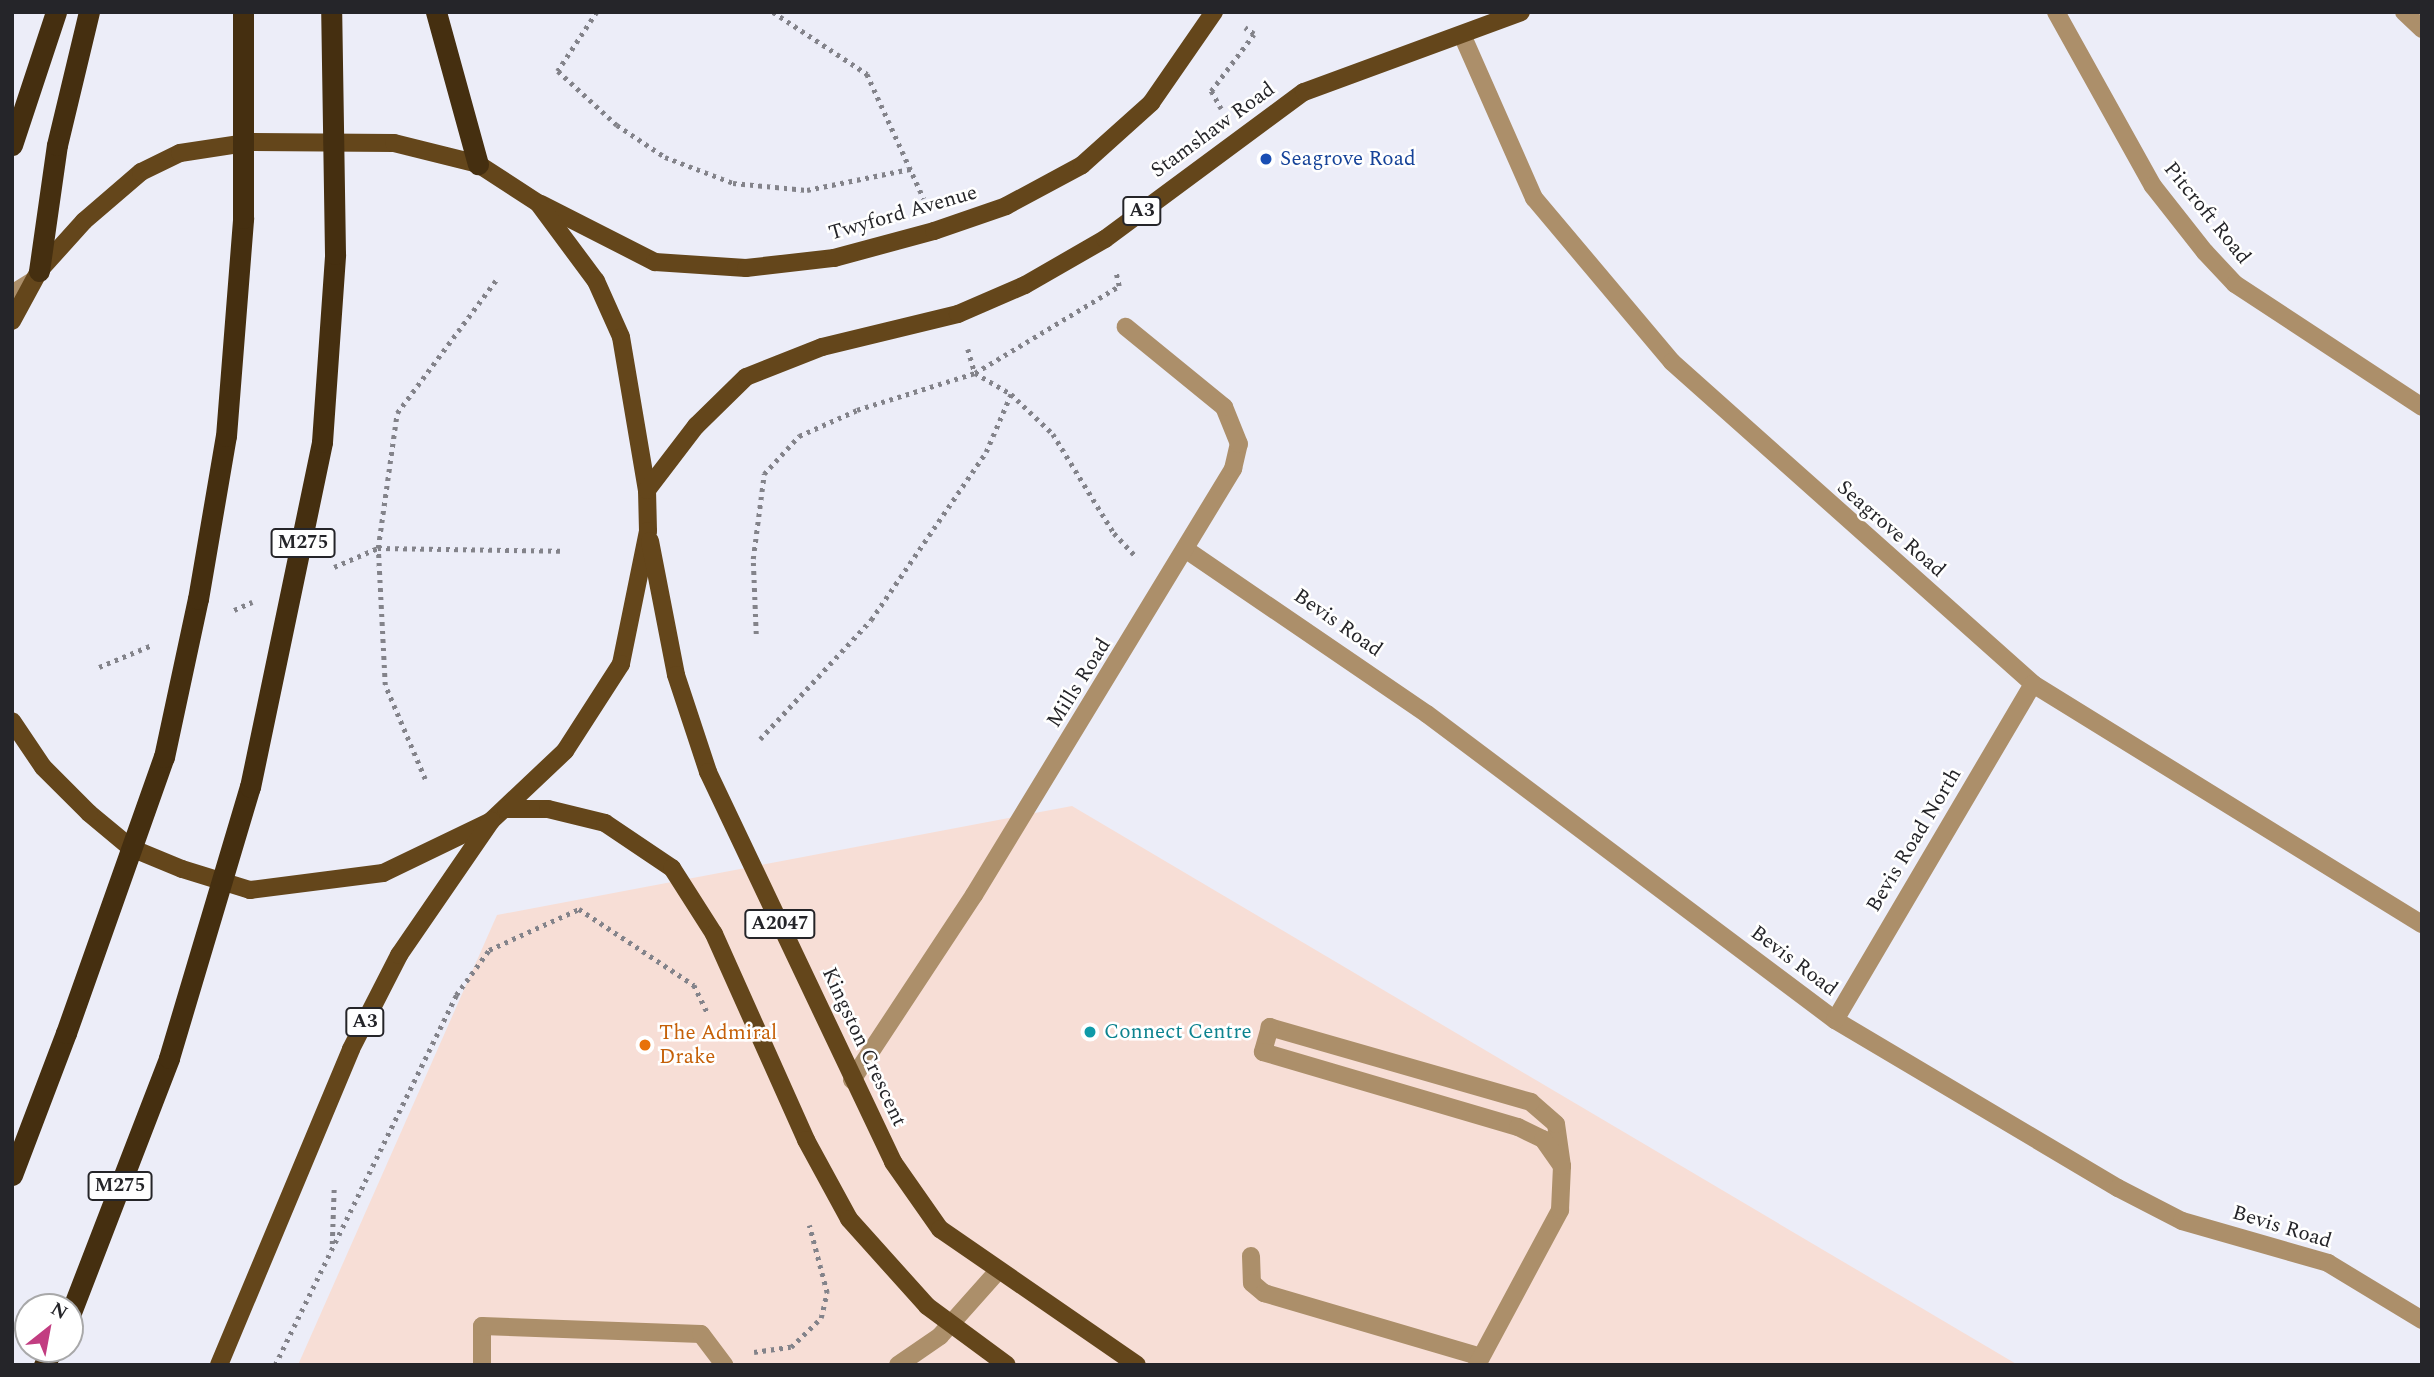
<!DOCTYPE html>
<style>
body{margin:0}
#map{position:relative;width:2434px;height:1377px;overflow:hidden;background:#ecedf8;font-family:Spectral,serif}
div>[style]{position:absolute}
.commercial>*{inset:0;background:#f7ded6}
.path>*{height:4.5px;margin-top:-2.25px;transform-origin:0;background:repeating-linear-gradient(90deg,#83838a 0 3.5px,transparent 0 8.5px)}
.lane>*{height:18px;margin:-9px;padding:0 9px;transform-origin:9px;border-radius:9px;background:#ac8f6a}
.street>*{height:18px;margin:-9px;padding:0 9px;transform-origin:9px;border-radius:9px;background:#ac8f6a}
.primary>*{height:18px;margin:-9px;padding:0 9px;transform-origin:9px;border-radius:9px;background:#64461b}
.highway>*{height:21px;margin:-10.5px;padding:0 10.5px;transform-origin:10.5px;border-radius:10.5px;background:#452f10}
.highway-bridge>*{height:21px;margin:-10.5px;padding:0 10.5px;transform-origin:10.5px;border-radius:10.5px;background:#452f10}
.dots>*{width:19px;height:19px;translate:-50% -50%;box-sizing:border-box;border:4px solid #fff;border-radius:50%}
span{translate:-50% -50%;white-space:nowrap;text-align:center;line-height:1.15;-webkit-text-stroke:5px #fff;paint-order:stroke}
.shield-label span{padding:2px 5px;background:#fff;border:2px solid;border-radius:5px;-webkit-text-stroke-width:0}
.shield-label{font-size:19px;color:#252529;font-weight:700}
.street-label{font-size:21px;color:#252529}
.transit-label{font-size:21px;color:#164399}
.left{translate:0 -50%;text-align:left}
.culture-label{font-size:21px;color:#0d838f}
.food-label{font-size:21px;color:#c56008}
.frame{position:absolute;inset:0;border:14px solid #252529;pointer-events:none}
.north{position:absolute;left:14px;top:1293px;width:70px;height:70px;box-sizing:border-box;background:#fff;border:2px solid #a8a8a9;border-radius:50%;rotate:31deg;font-size:19px;font-weight:700;line-height:28px;text-align:center;color:#252529}
.north::after{content:'';display:block;margin:auto;width:24px;height:32px;background:#c23d81;clip-path:polygon(50% 0,100% 100%,50% 72%,0 100%)}
</style>
<div id="map">
<div class="commercial">
<div style="clip-path:polygon(1072px 806px,2018px 1365px,298px 1365px,497px 915px)"></div>
</div>
<div class="path">
<div style="left:597px;top:12px;width:71px;rotate:123.5deg"></div>
<div style="left:558px;top:71px;width:80px;rotate:42.5deg"></div>
<div style="left:617px;top:125px;width:58px;rotate:33.7deg"></div>
<div style="left:665px;top:157px;width:73px;rotate:20.9deg"></div>
<div style="left:733px;top:183px;width:74px;rotate:5.4deg"></div>
<div style="left:807px;top:190px;width:110px;rotate:-11.5deg"></div>
<div style="left:773px;top:12px;width:113px;rotate:33.4deg"></div>
<div style="left:867px;top:74px;width:137px;rotate:65.5deg"></div>
<div style="left:1221px;top:109px;width:21px;rotate:-119deg"></div>
<div style="left:1211px;top:91px;width:71px;rotate:-53deg"></div>
<div style="left:1254px;top:34px;width:11px;rotate:-146deg"></div>
<div style="left:968px;top:349px;width:25px;rotate:74deg"></div>
<div style="left:975px;top:373px;width:42px;rotate:30.3deg"></div>
<div style="left:1011px;top:394px;width:58px;rotate:43.6deg"></div>
<div style="left:1053px;top:434px;width:116px;rotate:58.4deg"></div>
<div style="left:1114px;top:533px;width:34px;rotate:47deg"></div>
<div style="left:334px;top:567px;width:48px;rotate:-23.4deg"></div>
<div style="left:378px;top:548px;width:182px;rotate:0.9deg"></div>
<div style="left:234px;top:610px;width:20px;rotate:-24deg"></div>
<div style="left:756px;top:634px;width:75px;rotate:-92.3deg"></div>
<div style="left:753px;top:559px;width:86px;rotate:-82.6deg"></div>
<div style="left:764px;top:474px;width:52px;rotate:-47.4deg"></div>
<div style="left:799px;top:436px;width:64px;rotate:-24.1deg"></div>
<div style="left:857px;top:410px;width:124px;rotate:-17.4deg"></div>
<div style="left:975px;top:373px;width:168px;rotate:-31.1deg"></div>
<div style="left:1119px;top:286px;width:13px;rotate:-103deg"></div>
<div style="left:99px;top:667px;width:57px;rotate:-22.5deg"></div>
<div style="left:760px;top:739px;width:163px;rotate:-47deg"></div>
<div style="left:871px;top:620px;width:204px;rotate:-55.6deg"></div>
<div style="left:986px;top:452px;width:63px;rotate:-66.7deg"></div>
<div style="left:425px;top:779px;width:102px;rotate:-113.1deg"></div>
<div style="left:385px;top:685px;width:137px;rotate:-92.9deg"></div>
<div style="left:378px;top:548px;width:136px;rotate:-82deg"></div>
<div style="left:397px;top:413px;width:166px;rotate:-53.3deg"></div>
<div style="left:332px;top:1244px;width:58px;rotate:-88deg"></div>
<div style="left:754px;top:1352px;width:37px;rotate:-8deg"></div>
<div style="left:791px;top:1347px;width:42px;rotate:-44deg"></div>
<div style="left:821px;top:1318px;width:26px;rotate:-77deg"></div>
<div style="left:827px;top:1293px;width:70px;rotate:-104.8deg"></div>
<div style="left:275px;top:1365px;width:412px;rotate:-63.9deg"></div>
<div style="left:456px;top:995px;width:56px;rotate:-53.7deg"></div>
<div style="left:489px;top:950px;width:99px;rotate:-24.5deg"></div>
<div style="left:579px;top:909px;width:138px;rotate:33.5deg"></div>
<div style="left:694px;top:985px;width:30px;rotate:64deg"></div>
</div>
<div class="lane">
<div style="left:2404px;top:12px;width:25px;rotate:43deg"></div>
<div style="left:1251px;top:1256px;width:27px;rotate:88deg"></div>
<div style="left:1252px;top:1283px;width:16px;rotate:40deg"></div>
<div style="left:1264px;top:1293px;width:226px;rotate:16.4deg"></div>
<div style="left:482px;top:1365px;width:39px;rotate:-90deg"></div>
<div style="left:482px;top:1326px;width:219px;rotate:2.1deg"></div>
<div style="left:701px;top:1334px;width:39px;rotate:53deg"></div>
<div style="left:1477px;top:1365px;width:176px;rotate:-61.8deg"></div>
<div style="left:1560px;top:1210px;width:44px;rotate:-87.4deg"></div>
<div style="left:1562px;top:1166px;width:42px;rotate:-98.1deg"></div>
<div style="left:1556px;top:1124px;width:33px;rotate:-139deg"></div>
<div style="left:1531px;top:1102px;width:272px;rotate:-164deg"></div>
<div style="left:1270px;top:1027px;width:26px;rotate:106deg"></div>
<div style="left:1263px;top:1052px;width:266px;rotate:16.4deg"></div>
<div style="left:1518px;top:1127px;width:28px;rotate:26deg"></div>
<div style="left:1543px;top:1139px;width:33px;rotate:55deg"></div>
</div>
<div class="street">
<div style="left:2056px;top:12px;width:199px;rotate:60.9deg"></div>
<div style="left:2153px;top:186px;width:84px;rotate:51.8deg"></div>
<div style="left:2205px;top:252px;width:44px;rotate:46.8deg"></div>
<div style="left:2235px;top:284px;width:224px;rotate:33.3deg"></div>
<div style="left:1463px;top:37px;width:176px;rotate:66.2deg"></div>
<div style="left:1534px;top:198px;width:214px;rotate:49.9deg"></div>
<div style="left:1672px;top:362px;width:484px;rotate:41.7deg"></div>
<div style="left:2033px;top:684px;width:457px;rotate:31.7deg"></div>
<div style="left:12px;top:294px;width:25px;rotate:-32deg"></div>
<div style="left:1188px;top:551px;width:289px;rotate:34.3deg"></div>
<div style="left:1427px;top:714px;width:510px;rotate:36.87deg"></div>
<div style="left:1835px;top:1020px;width:329px;rotate:30.7deg"></div>
<div style="left:2118px;top:1188px;width:72px;rotate:27.3deg"></div>
<div style="left:2182px;top:1221px;width:152px;rotate:16deg"></div>
<div style="left:2328px;top:1263px;width:110px;rotate:31.2deg"></div>
<div style="left:1835px;top:1020px;width:390px;rotate:-59.5deg"></div>
<div style="left:852px;top:1080px;width:222px;rotate:-56.6deg"></div>
<div style="left:974px;top:895px;width:499px;rotate:-58.7deg"></div>
<div style="left:1233px;top:469px;width:26px;rotate:-77deg"></div>
<div style="left:1239px;top:444px;width:40px;rotate:-112deg"></div>
<div style="left:1224px;top:407px;width:127px;rotate:-140.8deg"></div>
<div style="left:898px;top:1365px;width:51px;rotate:-34.6deg"></div>
<div style="left:940px;top:1336px;width:87px;rotate:-48.3deg"></div>
</div>
<div class="primary">
<div style="left:541px;top:204px;width:128px;rotate:27deg"></div>
<div style="left:655px;top:262px;width:91px;rotate:3.8deg"></div>
<div style="left:746px;top:268px;width:89px;rotate:-6.5deg"></div>
<div style="left:834px;top:258px;width:104px;rotate:-15.1deg"></div>
<div style="left:934px;top:231px;width:76px;rotate:-19.1deg"></div>
<div style="left:1006px;top:206px;width:86px;rotate:-28.3deg"></div>
<div style="left:1082px;top:165px;width:93px;rotate:-41.9deg"></div>
<div style="left:1151px;top:103px;width:111px;rotate:-55.3deg"></div>
<div style="left:12px;top:321px;width:57px;rotate:-61.6deg"></div>
<div style="left:39px;top:271px;width:67px;rotate:-48deg"></div>
<div style="left:84px;top:221px;width:75px;rotate:-40.7deg"></div>
<div style="left:141px;top:172px;width:43px;rotate:-26deg"></div>
<div style="left:180px;top:153px;width:74px;rotate:-8.6deg"></div>
<div style="left:253px;top:142px;width:141px;rotate:0.4deg"></div>
<div style="left:394px;top:143px;width:87px;rotate:14deg"></div>
<div style="left:478px;top:164px;width:72px;rotate:33deg"></div>
<div style="left:538px;top:203px;width:97px;rotate:53.4deg"></div>
<div style="left:596px;top:281px;width:61px;rotate:65.9deg"></div>
<div style="left:621px;top:337px;width:155px;rotate:80.4deg"></div>
<div style="left:647px;top:490px;width:41px;rotate:88.6deg"></div>
<div style="left:648px;top:531px;width:136px;rotate:101.5deg"></div>
<div style="left:621px;top:664px;width:103px;rotate:122.8deg"></div>
<div style="left:565px;top:751px;width:102px;rotate:136.6deg"></div>
<div style="left:491px;top:821px;width:120px;rotate:154.3deg"></div>
<div style="left:383px;top:873px;width:134px;rotate:172.7deg"></div>
<div style="left:250px;top:890px;width:71px;rotate:-162.8deg"></div>
<div style="left:182px;top:869px;width:55px;rotate:-157.6deg"></div>
<div style="left:131px;top:848px;width:55px;rotate:-140.2deg"></div>
<div style="left:89px;top:813px;width:65px;rotate:-135deg"></div>
<div style="left:43px;top:767px;width:55px;rotate:-124deg"></div>
<div style="left:647px;top:490px;width:81px;rotate:-52.6deg"></div>
<div style="left:696px;top:426px;width:70px;rotate:-44.4deg"></div>
<div style="left:746px;top:377px;width:82px;rotate:-21.5deg"></div>
<div style="left:822px;top:347px;width:140px;rotate:-13.6deg"></div>
<div style="left:958px;top:314px;width:73px;rotate:-23.4deg"></div>
<div style="left:1025px;top:285px;width:92px;rotate:-29.9deg"></div>
<div style="left:1105px;top:239px;width:247px;rotate:-36.5deg"></div>
<div style="left:1304px;top:92px;width:231px;rotate:-20.2deg"></div>
<div style="left:650px;top:541px;width:136px;rotate:79deg"></div>
<div style="left:676px;top:675px;width:102px;rotate:71.7deg"></div>
<div style="left:708px;top:772px;width:432px;rotate:64.6deg"></div>
<div style="left:893px;top:1162px;width:82px;rotate:55deg"></div>
<div style="left:940px;top:1229px;width:239px;rotate:34.6deg"></div>
<div style="left:506px;top:809px;width:42px"></div>
<div style="left:548px;top:809px;width:59px;rotate:13.8deg"></div>
<div style="left:605px;top:823px;width:81px;rotate:33.9deg"></div>
<div style="left:672px;top:868px;width:78px;rotate:57.5deg"></div>
<div style="left:714px;top:934px;width:226px;rotate:65.9deg"></div>
<div style="left:806px;top:1140px;width:90px;rotate:61.4deg"></div>
<div style="left:849px;top:1219px;width:117px;rotate:48.1deg"></div>
<div style="left:927px;top:1306px;width:99px;rotate:36.4deg"></div>
<div style="left:219px;top:1365px;width:342px;rotate:-67.3deg"></div>
<div style="left:351px;top:1049px;width:106px;rotate:-62.9deg"></div>
<div style="left:399px;top:955px;width:163px;rotate:-55.5deg"></div>
</div>
<div class="highway">
<div style="left:436px;top:12px;width:158px;rotate:74.6deg"></div>
<div style="left:12px;top:145px;width:140px;rotate:-71.7deg"></div>
<div style="left:39px;top:271px;width:127px;rotate:-81.9deg"></div>
<div style="left:57px;top:145px;width:137px;rotate:-76.5deg"></div>
<div style="left:12px;top:1175px;width:152px;rotate:-69.2deg"></div>
<div style="left:70px;top:1315px;width:275px;rotate:-68.9deg"></div>
<div style="left:44px;top:1365px;width:18px;rotate:-61deg"></div>
</div>
<div class="highway-bridge">
<div style="left:66px;top:1033px;width:293px;rotate:-70.5deg"></div>
<div style="left:164px;top:757px;width:162px;rotate:-77.9deg"></div>
<div style="left:198px;top:599px;width:165px;rotate:-80.3deg"></div>
<div style="left:226px;top:436px;width:219px;rotate:-85.5deg"></div>
<div style="left:243px;top:218px;width:206px;rotate:-90deg"></div>
<div style="left:169px;top:1058px;width:283px;rotate:-73.4deg"></div>
<div style="left:250px;top:787px;width:352px;rotate:-78.2deg"></div>
<div style="left:322px;top:442px;width:188px;rotate:-86deg"></div>
<div style="left:335px;top:254px;width:242px;rotate:-90.9deg"></div>
</div>
<div class="dots">
<div style="left:1266px;top:159px;background:#1a4fb4"></div>
<div style="left:1090px;top:1032px;background:#0f9aa8"></div>
<div style="left:645px;top:1045px;background:#e8710a"></div>
</div>
<div class="shield-label">
<span style="left:1142px;top:211px">A3</span>
<span style="left:303px;top:543px">M275</span>
<span style="left:780px;top:924px">A2047</span>
<span style="left:365px;top:1022px">A3</span>
<span style="left:120px;top:1186px">M275</span>
</div>
<div class="street-label">
<span style="left:1213px;top:130px;rotate:-36deg">Stamshaw Road</span>
<span style="left:903px;top:213px;rotate:-16deg">Twyford Avenue</span>
<span style="left:2207px;top:213px;rotate:51deg">Pitcroft Road</span>
<span style="left:1891px;top:529px;rotate:41deg">Seagrove Road</span>
<span style="left:1338px;top:623px;rotate:35deg">Bevis Road</span>
<span style="left:1079px;top:683px;rotate:-58deg">Mills Road</span>
<span style="left:1914px;top:840px;rotate:-59deg">Bevis Road North</span>
<span style="left:1794px;top:961px;rotate:37deg">Bevis Road</span>
<span style="left:864px;top:1047px;rotate:65deg">Kingston Crescent</span>
<span style="left:2282px;top:1227px;rotate:17deg">Bevis Road</span>
</div>
<div class="transit-label">
<span class="left" style="left:1280px;top:159px">Seagrove Road</span>
</div>
<div class="culture-label">
<span class="left" style="left:1104px;top:1032px">Connect Centre</span>
</div>
<div class="food-label">
<span class="left" style="left:659px;top:1045px">The Admiral<br>Drake</span>
</div>
<div class="frame"></div>
<div class="north">N</div>
</div>
